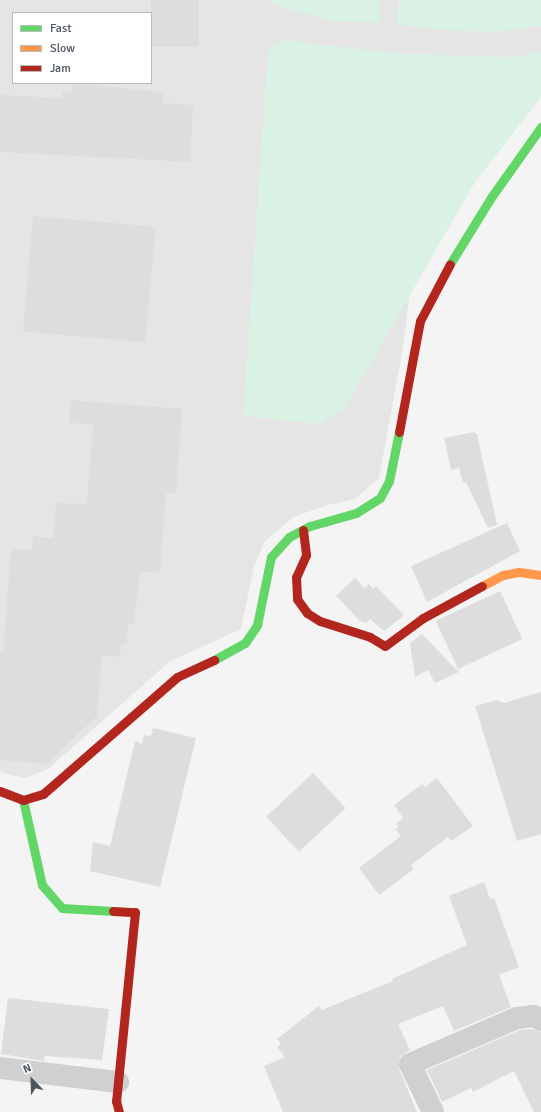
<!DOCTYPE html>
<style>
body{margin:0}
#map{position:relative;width:541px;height:1112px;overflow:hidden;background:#f4f4f4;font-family:Signika,sans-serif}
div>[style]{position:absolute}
.education>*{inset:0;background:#e6e5e6}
.green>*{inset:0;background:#d9f2e3}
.building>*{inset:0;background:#ddddde;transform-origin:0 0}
.street>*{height:22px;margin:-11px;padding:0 11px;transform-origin:11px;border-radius:11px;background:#ced0d2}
.fast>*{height:9px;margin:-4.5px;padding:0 4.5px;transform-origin:4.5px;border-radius:4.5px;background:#63d668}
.slow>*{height:9px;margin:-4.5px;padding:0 4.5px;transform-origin:4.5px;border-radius:4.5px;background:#ff974d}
.jam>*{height:9px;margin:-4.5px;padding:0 4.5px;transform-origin:4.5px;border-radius:4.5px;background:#b3261e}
span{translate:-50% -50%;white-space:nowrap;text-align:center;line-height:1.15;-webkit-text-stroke:3.5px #fff;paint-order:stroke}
.legend{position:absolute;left:12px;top:12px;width:140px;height:72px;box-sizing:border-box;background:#fff;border:1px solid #b7bbc0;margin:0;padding:5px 7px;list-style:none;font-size:12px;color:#4a5661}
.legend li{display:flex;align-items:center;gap:8px;height:20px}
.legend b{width:20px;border:1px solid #b7bbc0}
.north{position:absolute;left:12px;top:1060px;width:40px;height:40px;-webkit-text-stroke:3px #fff;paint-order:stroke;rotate:337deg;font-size:11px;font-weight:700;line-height:16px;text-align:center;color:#4a5661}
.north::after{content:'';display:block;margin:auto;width:14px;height:18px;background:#4a5661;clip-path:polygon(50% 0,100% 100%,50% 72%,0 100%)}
</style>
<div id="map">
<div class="education">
<div style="clip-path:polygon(evenodd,0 0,541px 0,541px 97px,475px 182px,410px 292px,403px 347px,379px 478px,355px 499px,327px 505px,294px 517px,265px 541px,254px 566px,241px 629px,169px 662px,47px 770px,24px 778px,0 772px,0 0,13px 13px,151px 13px,151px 83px,13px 83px,13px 13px)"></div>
</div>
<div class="green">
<div style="clip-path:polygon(272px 0,380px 0,380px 23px,332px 21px,272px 4px)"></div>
<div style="clip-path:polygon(399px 0,541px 0,541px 26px,493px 32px,445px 30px,397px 24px)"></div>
<div style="clip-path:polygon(282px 40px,402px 54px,513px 57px,541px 52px,541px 97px,475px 182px,346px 406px,320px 424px,243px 416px,268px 49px)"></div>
</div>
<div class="building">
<div style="left:151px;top:0;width:48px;height:47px"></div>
<div style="clip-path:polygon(72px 83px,164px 92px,163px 103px,193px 105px,190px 162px,0 152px,0 95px,62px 98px,62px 91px,71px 92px)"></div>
<div style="left:33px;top:216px;width:123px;height:116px;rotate:5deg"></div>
<div style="clip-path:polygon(71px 400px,182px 409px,176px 493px,166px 493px,160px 573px,140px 571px,134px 624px,128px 623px,127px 643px,121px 643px,120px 657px,102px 655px,97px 716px,48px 764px,0 760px,0 653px,3px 653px,11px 549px,32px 550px,33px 536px,53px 538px,56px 503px,87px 504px,93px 424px,69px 423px)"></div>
<div style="clip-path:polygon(474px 432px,477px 434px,497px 525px,488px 528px,466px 482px,463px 483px,459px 468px,451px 470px,444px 438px)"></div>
<div style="clip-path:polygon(507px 523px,520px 551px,427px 602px,411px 566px)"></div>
<div style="clip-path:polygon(355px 578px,365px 588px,369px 584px,373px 589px,376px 586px,404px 615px,384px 631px,370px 619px,366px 623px,360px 621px,336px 596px)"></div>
<div style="left:500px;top:591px;width:53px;height:71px;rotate:65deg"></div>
<div style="clip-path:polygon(422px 634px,448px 661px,459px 672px,435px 683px,428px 670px,415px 677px,410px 643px)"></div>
<div style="clip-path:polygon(541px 692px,541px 834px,517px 841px,475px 706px,497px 700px,504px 703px)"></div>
<div style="clip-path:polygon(153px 728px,196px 738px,160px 887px,90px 871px,93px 842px,110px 846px,135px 741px,142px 744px,144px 735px,151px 736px)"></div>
<div style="left:313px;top:773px;width:48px;height:64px;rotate:47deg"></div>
<div style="clip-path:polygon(437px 778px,473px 826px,451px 841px,448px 837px,411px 865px,414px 869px,379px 895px,359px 868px,401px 836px,395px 829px,399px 827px,396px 824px,403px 818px,394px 805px,422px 784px,425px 787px)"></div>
<div style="clip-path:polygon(484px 882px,490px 899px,494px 898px,519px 967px,499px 975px,511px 1007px,454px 1031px,443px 1006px,398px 1024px,410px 1050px,400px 1057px,399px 1069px,417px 1112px,283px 1112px,264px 1066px,285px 1057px,277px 1047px,281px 1044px,277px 1039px,319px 1006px,322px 1010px,393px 981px,392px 979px,467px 945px,449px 896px)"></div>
<div style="clip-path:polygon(8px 998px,109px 1009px,102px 1060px,45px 1056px,44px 1061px,1px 1054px)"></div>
<div style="clip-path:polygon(531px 1029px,541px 1032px,541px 1112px,534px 1112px,514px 1071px,473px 1092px,471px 1088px,442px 1102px,427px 1070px,520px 1030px)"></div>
</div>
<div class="street">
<div style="left:0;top:1068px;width:119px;rotate:6.8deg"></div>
<div style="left:433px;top:1112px;width:53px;rotate:-115.6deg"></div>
<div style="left:410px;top:1064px;width:116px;rotate:-23.3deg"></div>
<div style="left:517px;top:1018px;width:17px;rotate:-7deg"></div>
<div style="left:534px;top:1016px;width:8px;rotate:30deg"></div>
</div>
<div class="fast">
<div style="left:450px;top:264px;width:80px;rotate:-58.3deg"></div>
<div style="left:492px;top:196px;width:85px;rotate:-54.6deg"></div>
<div style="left:214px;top:660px;width:35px;rotate:-29deg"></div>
<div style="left:245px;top:643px;width:22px;rotate:-56deg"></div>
<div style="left:257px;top:625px;width:69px;rotate:-78.4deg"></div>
<div style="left:271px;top:557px;width:27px;rotate:-48deg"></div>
<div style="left:289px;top:537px;width:24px;rotate:-28deg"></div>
<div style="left:310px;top:526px;width:48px;rotate:-15.8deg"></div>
<div style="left:356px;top:513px;width:28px;rotate:-32deg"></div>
<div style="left:380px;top:498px;width:19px;rotate:-62deg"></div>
<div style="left:389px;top:481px;width:50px;rotate:-78.5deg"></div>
<div style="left:23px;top:800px;width:87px;rotate:77.4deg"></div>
<div style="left:42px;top:885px;width:30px;rotate:49deg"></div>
<div style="left:62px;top:908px;width:51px;rotate:3.4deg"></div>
</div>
<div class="slow">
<div style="left:482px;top:586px;width:24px;rotate:-28deg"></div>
<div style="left:503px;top:575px;width:16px;rotate:-11deg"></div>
<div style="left:519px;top:572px;width:22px;rotate:8deg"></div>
</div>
<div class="jam">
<div style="left:399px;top:432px;width:113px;rotate:-79.3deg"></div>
<div style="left:420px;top:321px;width:64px;rotate:-62.2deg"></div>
<div style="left:303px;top:530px;width:25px;rotate:83deg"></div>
<div style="left:306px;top:555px;width:24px;rotate:114deg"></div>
<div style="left:296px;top:577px;width:22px;rotate:87deg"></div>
<div style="left:297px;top:599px;width:17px;rotate:54deg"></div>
<div style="left:307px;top:613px;width:15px;rotate:32deg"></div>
<div style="left:320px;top:621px;width:52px;rotate:17.7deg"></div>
<div style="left:370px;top:637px;width:17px;rotate:31deg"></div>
<div style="left:385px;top:646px;width:47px;rotate:-36.4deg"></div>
<div style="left:423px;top:618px;width:67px;rotate:-28.5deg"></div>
<div style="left:0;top:791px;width:25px;rotate:21deg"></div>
<div style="left:23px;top:800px;width:21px;rotate:-17deg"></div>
<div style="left:43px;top:794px;width:178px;rotate:-41.1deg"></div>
<div style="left:177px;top:677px;width:41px;rotate:-24.7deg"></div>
<div style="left:113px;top:911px;width:22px;rotate:3deg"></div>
<div style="left:135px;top:912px;width:190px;rotate:95.7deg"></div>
<div style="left:116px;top:1101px;width:11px;rotate:75deg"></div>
</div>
<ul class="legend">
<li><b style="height:5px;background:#63d668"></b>Fast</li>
<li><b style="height:5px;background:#ff974d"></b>Slow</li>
<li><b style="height:5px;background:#b3261e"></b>Jam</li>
</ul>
<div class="north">N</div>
</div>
